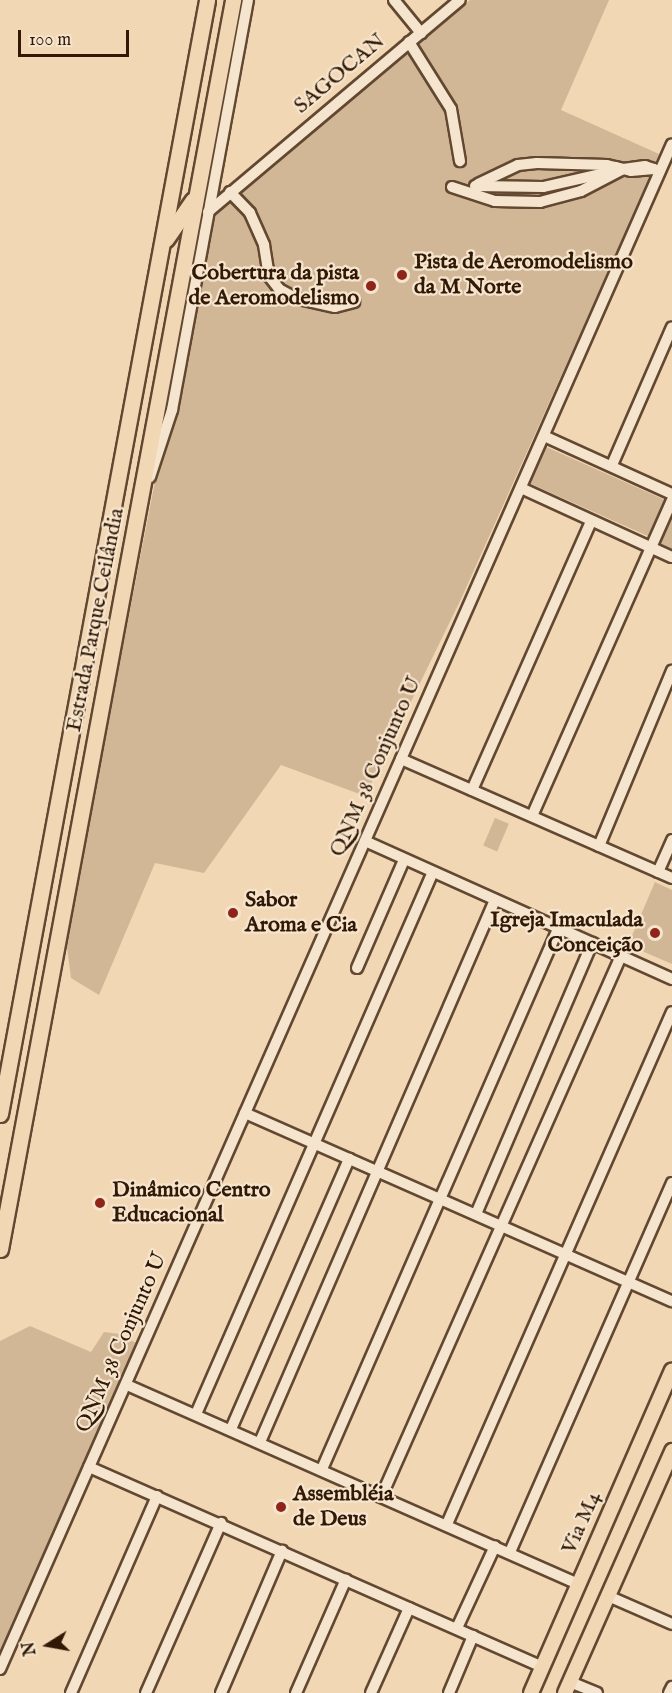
<!DOCTYPE html>
<meta charset="utf-8">
<style>
body{margin:0}
#map{position:relative;width:672px;height:1693px;overflow:hidden;background:#f1d7b4;font-family:"IM FELL English",serif}
div>[style]{position:absolute}
.green>*{inset:0;background:#d1b796;transform-origin:0 0}
.roads{filter:drop-shadow(2px 0 #624831) drop-shadow(-2px 0 #624831) drop-shadow(0 2px #624831) drop-shadow(0 -2px #624831)}
.minor>*{height:10px;margin:-5px;padding:0 5px;transform-origin:5px;border-radius:5px;background:#f6e5ce}
.major>*{height:14px;margin:-7px;padding:0 7px;transform-origin:7px;border-radius:7px;background:#f1d7b4}
.highway>*{height:15px;margin:-7.5px;padding:0 7.5px;transform-origin:7.5px;border-radius:7.5px;background:#f1d7b4}
.dots>*{width:16px;height:16px;translate:-50% -50%;box-sizing:border-box;border:3px solid #f6e5ce;border-radius:50%}
span{translate:-50% -50%;white-space:nowrap;text-align:center;line-height:1.15;-webkit-text-stroke:4.5px #f6e5ce;paint-order:stroke}
.street-label{font-size:22px;color:#321905}
.poi-label{font-size:22px;color:#321905;font-weight:700}
.left{translate:0 -50%;text-align:left}
.right{translate:-100% -50%;text-align:right}
.north{position:absolute;left:18px;top:1615px;width:60px;height:60px;-webkit-text-stroke:4px #f6e5ce;paint-order:stroke;rotate:259deg;font-size:16px;font-weight:700;line-height:24px;text-align:center;color:#321905}
.north::after{content:'';display:block;margin:auto;width:21px;height:27px;background:#321905;clip-path:polygon(50% 0,100% 100%,50% 72%,0 100%)}
.scale{position:absolute;left:18px;top:30px;width:111px;height:27px;box-sizing:border-box;border:3px solid #321905;border-top:0;padding-left:8px;font-size:18px;line-height:21px;white-space:nowrap;color:#321905;-webkit-text-stroke:4px #f6e5ce;paint-order:stroke}
</style>
<div id="map">
<div class="green">
<div style="clip-path:polygon(470px 0,609px 0,561px 110px,659px 154px,654px 169px,461px 599px,365px 796px,281px 765px,204px 873px,155px 863px,99px 995px,71px 978px,66px 939px,159px 461px,213px 214px)"></div>
<div style="left:544px;top:446px;width:132px;height:40px;rotate:24deg"></div>
<div style="clip-path:polygon(672px 509px,672px 551px,657px 544px)"></div>
<div style="left:495px;top:818px;width:15px;height:30px;rotate:23deg"></div>
<div style="clip-path:polygon(655px 882px,672px 890px,672px 964px,628px 945px)"></div>
<div style="clip-path:polygon(30px 1326px,91px 1352px,104px 1332px,120px 1334px,136px 1343px,0 1653px,0 1341px)"></div>
</div>
<div class="roads">
<div class="minor">
<div style="left:394px;top:0;width:43px;rotate:50.7deg"></div>
<div style="left:409px;top:42px;width:79px;rotate:57.9deg"></div>
<div style="left:451px;top:109px;width:53px;rotate:80.2deg"></div>
<div style="left:478px;top:184px;width:44px;rotate:-25.4deg"></div>
<div style="left:518px;top:165px;width:19px;rotate:-6deg"></div>
<div style="left:537px;top:163px;width:70px;rotate:1.6deg"></div>
<div style="left:607px;top:165px;width:9px;rotate:13deg"></div>
<div style="left:616px;top:167px;width:7px;rotate:16deg"></div>
<div style="left:623px;top:169px;width:8px;rotate:14deg"></div>
<div style="left:631px;top:171px;width:23px;rotate:-5deg"></div>
<div style="left:654px;top:169px;width:9px;rotate:-162deg"></div>
<div style="left:645px;top:166px;width:22px;rotate:172deg"></div>
<div style="left:452px;top:187px;width:45px;rotate:18deg"></div>
<div style="left:495px;top:201px;width:45px;rotate:1.3deg"></div>
<div style="left:540px;top:202px;width:42px;rotate:-15deg"></div>
<div style="left:581px;top:191px;width:47px;rotate:-27.6deg"></div>
<div style="left:623px;top:169px;width:82px;rotate:167.3deg"></div>
<div style="left:543px;top:187px;width:68px;rotate:-179.2deg"></div>
<div style="left:230px;top:192px;width:29px;rotate:46deg"></div>
<div style="left:250px;top:213px;width:35px;rotate:66deg"></div>
<div style="left:264px;top:245px;width:31px;rotate:81deg"></div>
<div style="left:269px;top:276px;width:16px;rotate:52deg"></div>
<div style="left:279px;top:289px;width:18px;rotate:29deg"></div>
<div style="left:295px;top:298px;width:41px;rotate:12.7deg"></div>
<div style="left:335px;top:307px;width:20px;rotate:-15deg"></div>
<div style="left:208px;top:212px;width:329px;rotate:-40.1deg"></div>
<div style="left:544px;top:436px;width:141px;rotate:24.4deg"></div>
<div style="left:612px;top:465px;width:150px;rotate:-66.5deg"></div>
<div style="left:150px;top:477px;width:71px;rotate:-71.8deg"></div>
<div style="left:172px;top:410px;width:417px;rotate:-79.5deg"></div>
<div style="left:521px;top:488px;width:166px;rotate:24.6deg"></div>
<div style="left:401px;top:759px;width:296px;rotate:23.7deg"></div>
<div style="left:472px;top:790px;width:294px;rotate:-66.1deg"></div>
<div style="left:532px;top:816px;width:346px;rotate:-66.1deg"></div>
<div style="left:365px;top:841px;width:337px;rotate:24.2deg"></div>
<div style="left:599px;top:846px;width:190px;rotate:-67.4deg"></div>
<div style="left:658px;top:872px;width:35px;rotate:-66deg"></div>
<div style="left:357px;top:968px;width:118px;rotate:-66.5deg"></div>
<div style="left:245px;top:1113px;width:467px;rotate:23.8deg"></div>
<div style="left:476px;top:1214px;width:295px;rotate:-66.8deg"></div>
<div style="left:127px;top:1385px;width:494px;rotate:23.8deg"></div>
<div style="left:196px;top:1414px;width:589px;rotate:-66.39deg"></div>
<div style="left:231px;top:1429px;width:295px;rotate:-66.4deg"></div>
<div style="left:260px;top:1442px;width:591px;rotate:-66.56deg"></div>
<div style="left:89px;top:1467px;width:496px;rotate:23.8deg"></div>
<div style="left:322px;top:1469px;width:589px;rotate:-66.39deg"></div>
<div style="left:382px;top:1495px;width:590px;rotate:-66.09deg"></div>
<div style="left:447px;top:1524px;width:559px;rotate:-66.28deg"></div>
<div style="left:510px;top:1552px;width:403px;rotate:-66.3deg"></div>
<div style="left:608px;top:1596px;width:70px;rotate:23.6deg"></div>
<div style="left:457px;top:1628px;width:90px;rotate:-65.1deg"></div>
<div style="left:0;top:1669px;width:1666px;rotate:-66.22deg"></div>
<div style="left:570px;top:1682px;width:29px;rotate:22deg"></div>
<div style="left:71px;top:1693px;width:215px;rotate:-66.4deg"></div>
<div style="left:146px;top:1693px;width:186px;rotate:-66.2deg"></div>
<div style="left:221px;top:1693px;width:155px;rotate:-66.8deg"></div>
<div style="left:296px;top:1693px;width:124px;rotate:-66.3deg"></div>
<div style="left:371px;top:1693px;width:93px;rotate:-65.9deg"></div>
<div style="left:449px;top:1693px;width:62px;rotate:-67.2deg"></div>
<div style="left:669px;top:1693px;width:7px;rotate:-63deg"></div>
</div>
<div class="major">
<div style="left:531px;top:1693px;width:352px;rotate:-66.4deg"></div>
<div style="left:565px;top:1693px;width:265px;rotate:-66.1deg"></div>
</div>
<div class="highway">
<div style="left:166px;top:239px;width:47px;rotate:-55.3deg"></div>
<div style="left:0;top:1114px;width:1133px;rotate:-79.47deg"></div>
<div style="left:0;top:1249px;width:1271px;rotate:-79.43deg"></div>
</div>
</div>
<div class="dots">
<div style="left:402px;top:275px;background:#8f2418"></div>
<div style="left:371px;top:286px;background:#8f2418"></div>
<div style="left:233px;top:913px;background:#8f2418"></div>
<div style="left:655px;top:933px;background:#8f2418"></div>
<div style="left:100px;top:1203px;background:#8f2418"></div>
<div style="left:281px;top:1507px;background:#8f2418"></div>
</div>
<div class="street-label">
<span style="left:340px;top:74px;rotate:-40deg">SAGOCAN</span>
<span style="left:96px;top:620px;rotate:-79deg">Estrada Parque Ceilândia</span>
<span style="left:376px;top:767px;rotate:-66deg">QNM 38 Conjunto U</span>
<span style="left:122px;top:1343px;rotate:-66deg">QNM 38 Conjunto U</span>
<span style="left:582px;top:1523px;rotate:-66deg">Via M4</span>
</div>
<div class="poi-label">
<span class="left" style="left:414px;top:275px">Pista de Aeromodelismo<br>da M Norte</span>
<span class="right" style="left:359px;top:286px">Cobertura da pista<br>de Aeromodelismo</span>
<span class="left" style="left:245px;top:913px">Sabor<br>Aroma e Cia</span>
<span class="right" style="left:643px;top:933px">Igreja Imaculada<br>Conceição</span>
<span class="left" style="left:112px;top:1203px">Dinâmico Centro<br>Educacional</span>
<span class="left" style="left:293px;top:1507px">Assembléia<br>de Deus</span>
</div>
<div class="north">N</div>
<div class="scale">100 m</div>
</div>
